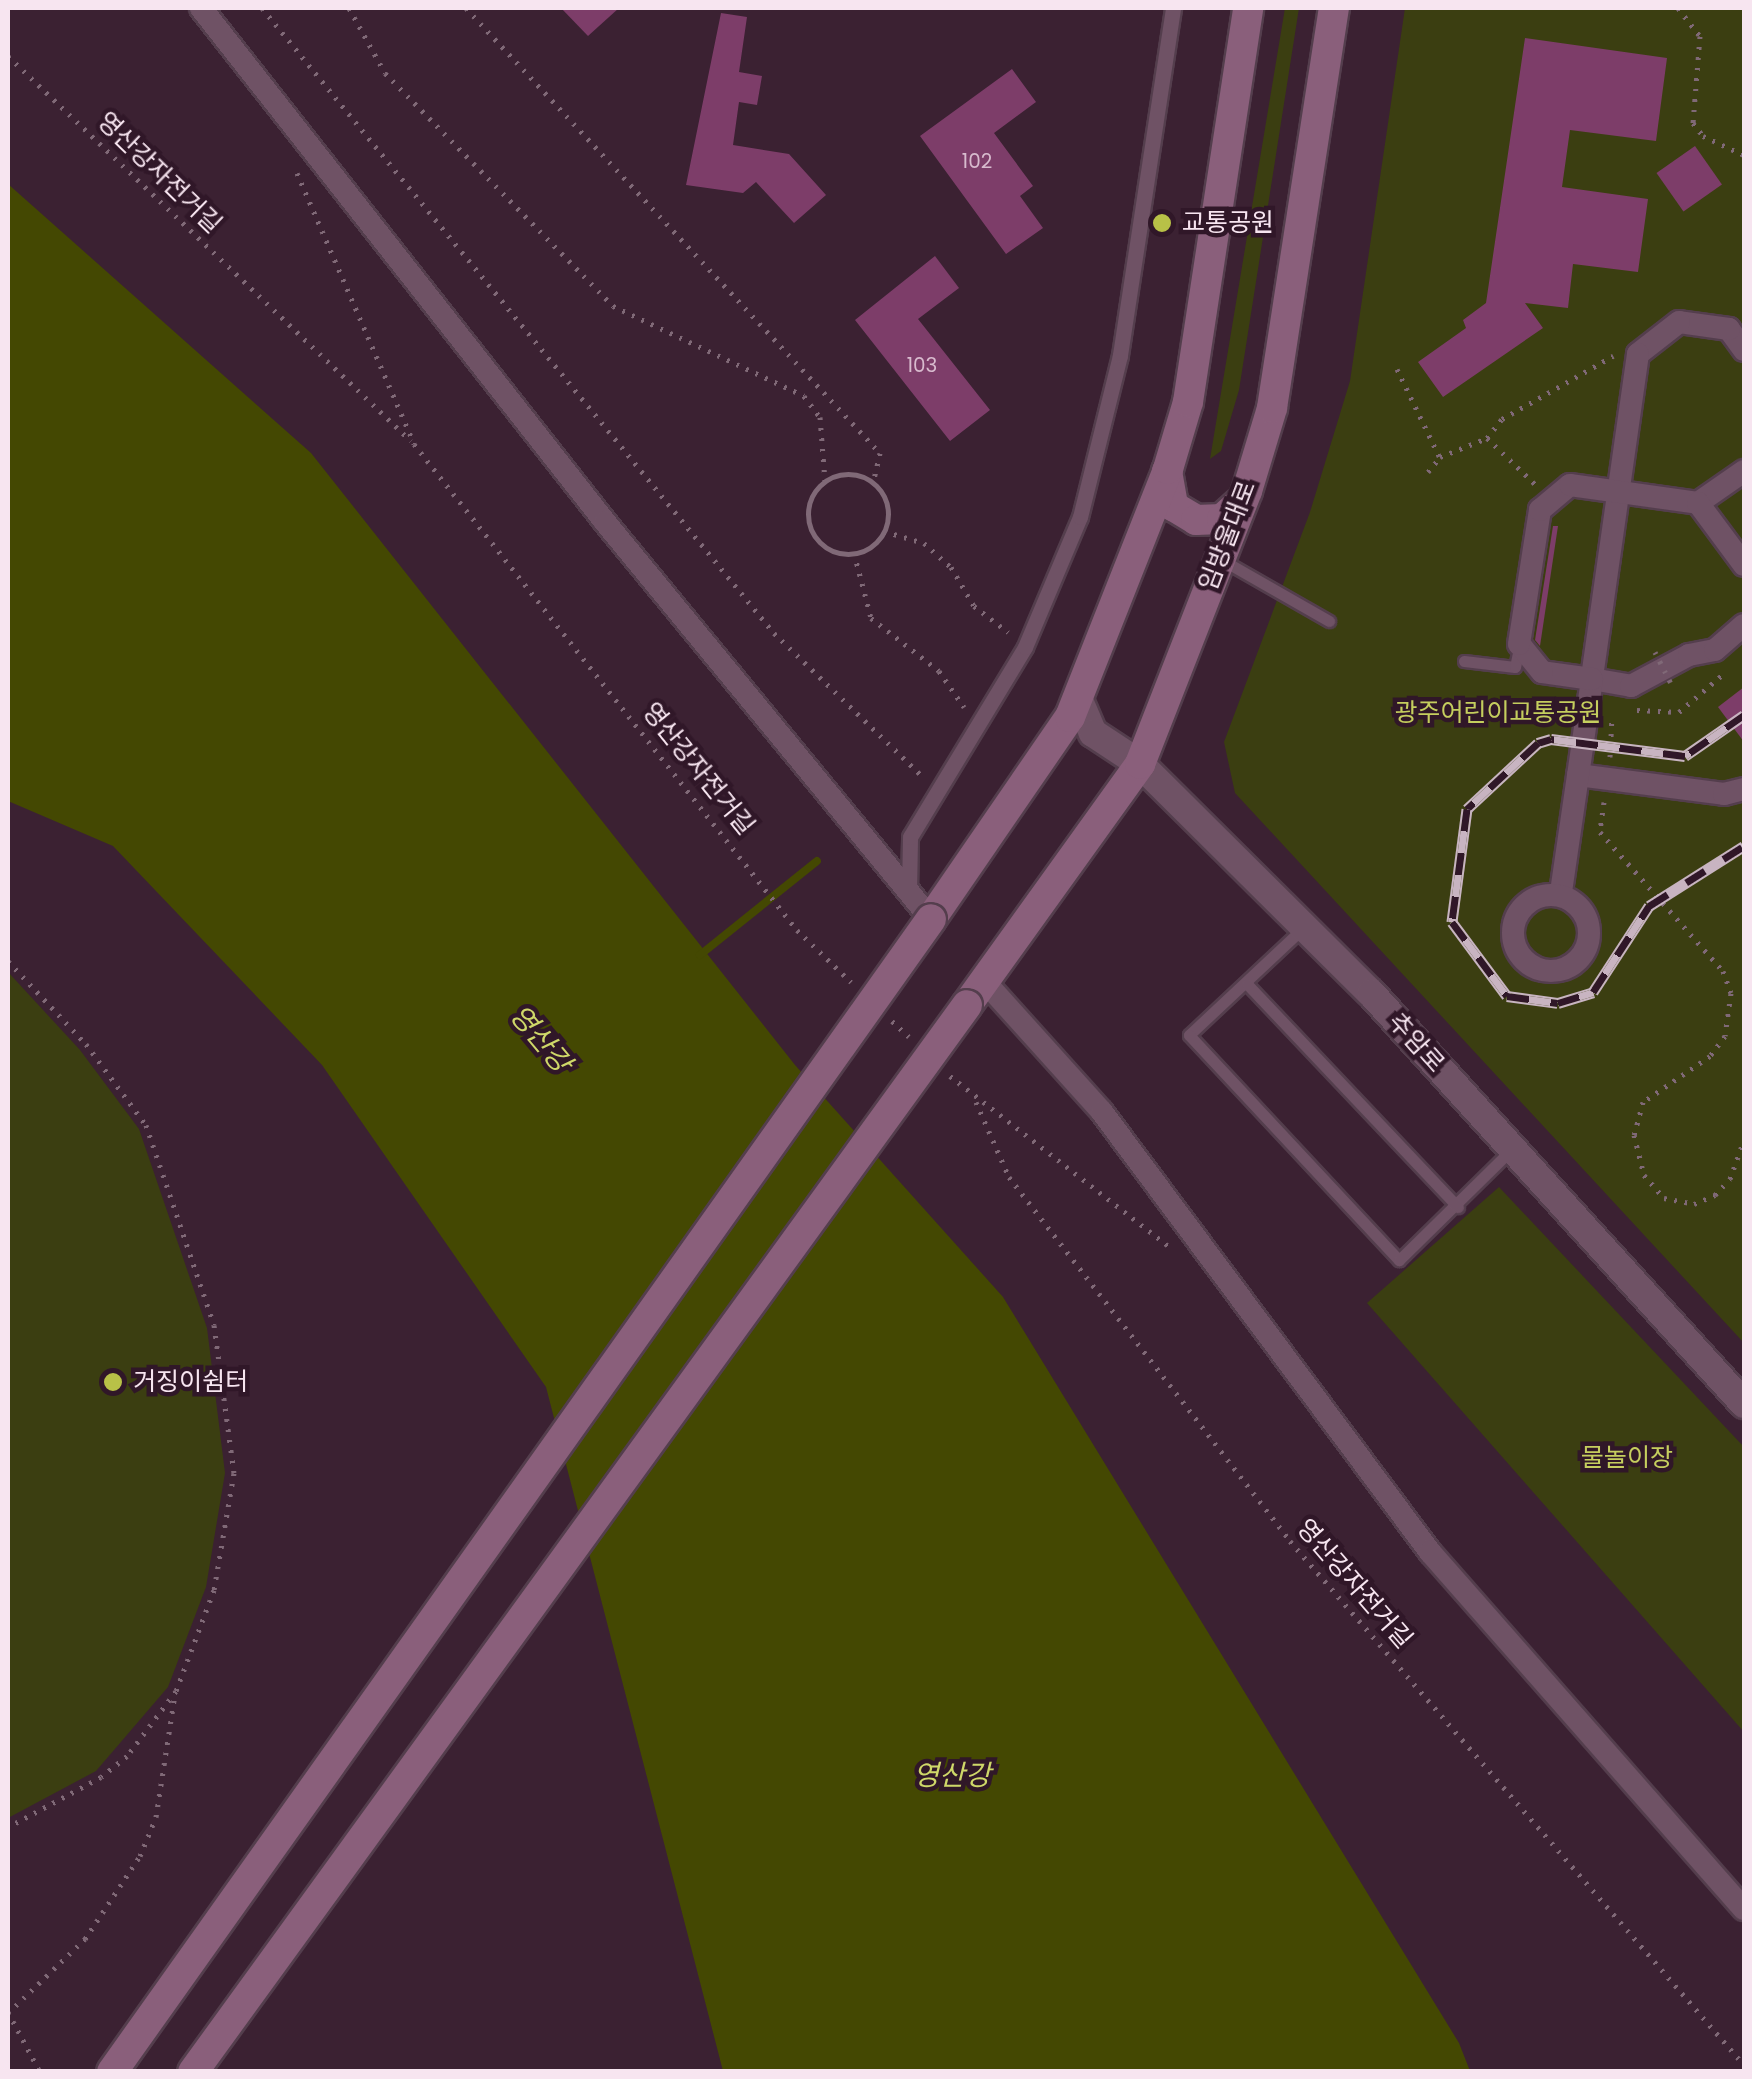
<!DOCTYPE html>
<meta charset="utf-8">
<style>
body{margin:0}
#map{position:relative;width:1752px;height:2079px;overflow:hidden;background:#3b2132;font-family:Poppins,"Noto Sans KR",sans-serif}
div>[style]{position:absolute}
.green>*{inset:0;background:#3b3e11}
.water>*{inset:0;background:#444802}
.stream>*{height:8px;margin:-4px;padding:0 4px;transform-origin:4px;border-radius:4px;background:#444802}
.building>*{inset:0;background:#7d3d69;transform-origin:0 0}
.path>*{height:5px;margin-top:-2.5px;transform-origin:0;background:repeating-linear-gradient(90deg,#806977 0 2.5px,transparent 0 10.5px)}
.path>.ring{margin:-2.5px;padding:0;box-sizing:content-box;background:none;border:5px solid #806977;border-radius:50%}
.roads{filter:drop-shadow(2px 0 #543e4d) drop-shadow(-2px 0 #543e4d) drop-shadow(0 2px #543e4d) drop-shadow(0 -2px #543e4d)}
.service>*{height:11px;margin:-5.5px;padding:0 5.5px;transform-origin:5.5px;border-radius:5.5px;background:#6f5265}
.pedestrian>*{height:15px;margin:-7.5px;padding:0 7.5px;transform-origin:7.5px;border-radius:7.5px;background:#6f5265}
.minor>*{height:22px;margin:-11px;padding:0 11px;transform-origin:11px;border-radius:11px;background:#6f5265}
.minor>.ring{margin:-11px;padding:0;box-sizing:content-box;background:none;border:22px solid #6f5265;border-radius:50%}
.tertiary>*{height:28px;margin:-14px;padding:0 14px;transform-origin:14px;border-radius:14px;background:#6f5265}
.secondary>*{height:30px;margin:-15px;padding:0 15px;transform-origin:15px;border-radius:15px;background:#8a5f7b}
.rail>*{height:11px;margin-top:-5.5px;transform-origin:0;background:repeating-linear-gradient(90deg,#301728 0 22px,#c8b4c1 0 44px);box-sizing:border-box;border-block:2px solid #c8b4c1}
.path-bridge>*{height:5px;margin-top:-2.5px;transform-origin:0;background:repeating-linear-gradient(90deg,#806977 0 2.5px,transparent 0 10.5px)}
.bridges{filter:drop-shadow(2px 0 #543e4d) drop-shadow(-2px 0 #543e4d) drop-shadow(0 2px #543e4d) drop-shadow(0 -2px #543e4d)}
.secondary-bridge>*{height:30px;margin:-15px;padding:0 15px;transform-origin:15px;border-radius:15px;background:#8a5f7b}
.dots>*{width:28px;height:28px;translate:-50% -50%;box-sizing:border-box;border:5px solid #301728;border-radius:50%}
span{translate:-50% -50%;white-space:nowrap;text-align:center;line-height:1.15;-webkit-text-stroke:9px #301728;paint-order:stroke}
.number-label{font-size:20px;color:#d8bbce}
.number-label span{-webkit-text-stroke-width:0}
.street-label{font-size:25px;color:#f7e5f0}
.poi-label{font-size:25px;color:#f7e5f0}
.left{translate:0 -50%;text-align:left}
.park-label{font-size:25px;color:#c5ce5e}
.water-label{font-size:28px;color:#cfd869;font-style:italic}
.frame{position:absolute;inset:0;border:10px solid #f7e5f0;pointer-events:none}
</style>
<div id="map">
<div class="green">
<div style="clip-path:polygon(1285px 8px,1299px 8px,1239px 390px,1221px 451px,1210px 459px)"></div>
<div style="clip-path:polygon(1405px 8px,1744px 8px,1744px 1343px,1235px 793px,1224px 742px,1310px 512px,1350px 381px)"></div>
<div style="clip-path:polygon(8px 972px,80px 1050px,139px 1129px,207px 1328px,225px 1473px,206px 1587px,168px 1687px,96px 1771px,8px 1818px)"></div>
<div style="clip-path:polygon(1499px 1187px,1744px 1447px,1744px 1732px,1367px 1303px)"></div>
</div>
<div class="water">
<div style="clip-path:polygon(8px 184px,311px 453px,795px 1065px,1003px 1297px,1459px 2043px,1470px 2071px,723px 2071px,546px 1387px,322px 1065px,113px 846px,8px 801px)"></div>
</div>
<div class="stream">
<div style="left:700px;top:955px;width:150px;rotate:-38.8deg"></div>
</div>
<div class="building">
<div style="clip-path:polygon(561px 8px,619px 8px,588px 36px)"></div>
<div style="clip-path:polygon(721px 13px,747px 17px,739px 72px,762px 76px,757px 105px,739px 102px,733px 145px,789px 154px,826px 195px,794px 223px,756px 182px,743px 193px,686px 185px)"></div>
<div style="clip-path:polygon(1525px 38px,1667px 58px,1656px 141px,1570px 130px,1562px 187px,1648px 199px,1638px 272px,1573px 264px,1568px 308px,1525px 303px,1543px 328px,1443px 397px,1418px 362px,1466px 328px,1463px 320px,1486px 303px)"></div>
<div style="clip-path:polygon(1012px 69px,1036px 102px,994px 133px,1033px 186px,1020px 196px,1043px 228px,1006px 254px,920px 136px)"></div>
<div style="left:1695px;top:146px;width:47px;height:47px;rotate:55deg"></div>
<div style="clip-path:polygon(935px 256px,959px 288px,918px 319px,990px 410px,950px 441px,855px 320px)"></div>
<div style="clip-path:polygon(1553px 526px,1558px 526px,1540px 646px,1535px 640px)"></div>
<div style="clip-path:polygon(1744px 687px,1744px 742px,1718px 707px)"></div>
</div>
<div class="path">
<div style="left:262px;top:8px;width:808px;rotate:50.68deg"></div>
<div style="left:774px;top:633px;width:209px;rotate:44deg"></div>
<div style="left:349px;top:8px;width:74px;rotate:61deg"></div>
<div style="left:385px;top:73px;width:326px;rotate:45.6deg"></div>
<div style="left:613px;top:306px;width:211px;rotate:25.2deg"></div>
<div style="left:804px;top:396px;width:26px;rotate:53deg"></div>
<div style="left:820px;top:417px;width:64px;rotate:85.5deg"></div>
<div style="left:466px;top:8px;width:608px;rotate:47.07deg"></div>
<div style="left:880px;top:453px;width:31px;rotate:103deg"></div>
<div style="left:1678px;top:8px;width:36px;rotate:52deg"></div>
<div style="left:1700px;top:36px;width:87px;rotate:94.6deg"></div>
<div style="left:1693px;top:123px;width:16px;rotate:52deg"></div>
<div style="left:1703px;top:136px;width:45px;rotate:24.9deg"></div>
<div style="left:8px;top:56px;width:557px;rotate:43.69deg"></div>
<div style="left:297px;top:173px;width:295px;rotate:66.6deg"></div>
<div style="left:414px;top:444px;width:619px;rotate:51.76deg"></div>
<div style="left:797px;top:930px;width:75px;rotate:43.9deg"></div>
<div style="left:1397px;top:369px;width:97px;rotate:64.2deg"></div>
<div style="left:1487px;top:438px;width:66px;rotate:43.8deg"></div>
<div style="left:1428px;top:472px;width:19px;rotate:-51deg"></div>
<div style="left:1440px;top:457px;width:51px;rotate:-22deg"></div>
<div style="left:1487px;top:438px;width:24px;rotate:-52deg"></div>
<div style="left:1502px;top:419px;width:128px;rotate:-29.6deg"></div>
<div class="ring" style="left:808px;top:474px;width:75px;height:75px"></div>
<div style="left:884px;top:531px;width:42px;rotate:16.7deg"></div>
<div style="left:924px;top:543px;width:36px;rotate:42deg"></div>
<div style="left:951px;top:567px;width:45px;rotate:59.5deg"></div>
<div style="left:974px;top:606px;width:43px;rotate:37.4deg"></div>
<div style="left:854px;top:553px;width:67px;rotate:75.3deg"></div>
<div style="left:871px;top:618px;width:86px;rotate:37.9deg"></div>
<div style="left:939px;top:671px;width:44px;rotate:55.2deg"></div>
<div style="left:1637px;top:710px;width:42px;rotate:2.7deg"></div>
<div style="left:1679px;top:712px;width:57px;rotate:-40.7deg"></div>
<div style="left:1610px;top:757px;width:41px;rotate:-87.2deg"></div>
<div style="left:1604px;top:802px;width:30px;rotate:98deg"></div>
<div style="left:1600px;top:832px;width:186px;rotate:48.5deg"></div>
<div style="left:1723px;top:971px;width:23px;rotate:70deg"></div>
<div style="left:1731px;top:993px;width:43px;rotate:97.9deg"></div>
<div style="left:1725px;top:1036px;width:25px;rotate:127deg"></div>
<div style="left:1710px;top:1056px;width:81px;rotate:145.5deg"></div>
<div style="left:1643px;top:1102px;width:34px;rotate:105deg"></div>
<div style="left:1634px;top:1135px;width:41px;rotate:76deg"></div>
<div style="left:1644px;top:1175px;width:30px;rotate:49deg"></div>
<div style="left:1664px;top:1198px;width:31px;rotate:11deg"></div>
<div style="left:1694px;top:1204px;width:23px;rotate:-23deg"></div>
<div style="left:1715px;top:1195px;width:22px;rotate:-47deg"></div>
<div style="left:1730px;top:1179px;width:41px;rotate:-70.3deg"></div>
<div style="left:8px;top:961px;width:114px;rotate:46.8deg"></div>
<div style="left:86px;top:1044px;width:101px;rotate:53.5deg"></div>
<div style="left:146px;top:1125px;width:211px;rotate:71.2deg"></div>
<div style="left:214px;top:1325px;width:149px;rotate:82.3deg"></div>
<div style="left:234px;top:1473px;width:119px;rotate:99.7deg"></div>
<div style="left:214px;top:1590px;width:108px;rotate:110.6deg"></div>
<div style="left:176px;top:1691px;width:81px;rotate:127deg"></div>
<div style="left:127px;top:1756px;width:33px;rotate:141deg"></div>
<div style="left:101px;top:1777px;width:106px;rotate:151.7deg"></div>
<div style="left:892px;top:1021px;width:23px;rotate:43deg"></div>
<div style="left:950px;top:1076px;width:279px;rotate:37.9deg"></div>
<div style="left:976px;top:1102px;width:82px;rotate:66.3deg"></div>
<div style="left:1009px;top:1177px;width:460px;rotate:52.3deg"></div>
<div style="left:1290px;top:1541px;width:693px;rotate:49.09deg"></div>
<div style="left:8px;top:2012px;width:68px;rotate:61.9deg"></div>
<div style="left:8px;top:2013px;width:107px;rotate:-43.9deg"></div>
<div style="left:85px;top:1939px;width:100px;rotate:-56.5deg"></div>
<div style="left:140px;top:1856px;width:42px;rotate:-67.7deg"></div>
<div style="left:156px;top:1817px;width:124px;rotate:-81.2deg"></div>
</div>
<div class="roads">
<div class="service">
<div style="left:1224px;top:561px;width:121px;rotate:29.7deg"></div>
<div style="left:1464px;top:661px;width:51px;rotate:6.7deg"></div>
<div style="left:1515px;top:667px;width:19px;rotate:-78deg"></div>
<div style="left:1302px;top:929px;width:155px;rotate:136.8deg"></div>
<div style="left:1189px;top:1035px;width:308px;rotate:47deg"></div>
<div style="left:1399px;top:1260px;width:157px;rotate:-44.5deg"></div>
<div style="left:1247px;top:984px;width:307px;rotate:46.6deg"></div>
</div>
<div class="pedestrian">
<div style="left:909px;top:891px;width:54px;rotate:-88.9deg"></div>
<div style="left:910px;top:837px;width:222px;rotate:-58.8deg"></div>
<div style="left:1025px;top:647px;width:141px;rotate:-67.1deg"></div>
<div style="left:1080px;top:517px;width:167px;rotate:-76.1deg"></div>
<div style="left:1120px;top:355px;width:351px;rotate:-81.3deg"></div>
</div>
<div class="minor">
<div style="left:201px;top:8px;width:654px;rotate:51.83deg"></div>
<div style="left:605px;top:522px;width:514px;rotate:50.61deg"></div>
<div style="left:1744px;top:350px;width:26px;rotate:-126deg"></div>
<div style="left:1729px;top:329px;width:50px;rotate:-172deg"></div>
<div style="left:1679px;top:322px;width:52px;rotate:142deg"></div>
<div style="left:1638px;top:354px;width:328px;rotate:98.1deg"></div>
<div style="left:1592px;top:679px;width:40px;rotate:10deg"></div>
<div style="left:1631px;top:686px;width:66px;rotate:-28.1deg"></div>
<div style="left:1689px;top:655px;width:26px;rotate:-11deg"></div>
<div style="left:1715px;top:650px;width:38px;rotate:-41deg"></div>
<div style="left:1698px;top:503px;width:56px;rotate:-34.8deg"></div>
<div style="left:1578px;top:775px;width:147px;rotate:7.4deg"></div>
<div style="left:1724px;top:794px;width:21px;rotate:-14deg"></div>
<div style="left:1561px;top:892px;width:215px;rotate:-81.7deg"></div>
<div style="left:1592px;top:679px;width:50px;rotate:-172deg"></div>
<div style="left:1542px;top:672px;width:36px;rotate:-129deg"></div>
<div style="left:1519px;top:644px;width:136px;rotate:-81.1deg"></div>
<div style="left:1540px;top:510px;width:39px;rotate:-40deg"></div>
<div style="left:1570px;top:485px;width:129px;rotate:8deg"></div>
<div style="left:1698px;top:503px;width:77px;rotate:53.4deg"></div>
<div class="ring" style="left:1513px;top:895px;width:54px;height:54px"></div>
<div style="left:986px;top:983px;width:173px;rotate:48deg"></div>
<div style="left:1102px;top:1112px;width:549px;rotate:53.3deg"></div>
<div style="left:1430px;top:1552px;width:475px;rotate:48.7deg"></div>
</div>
<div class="tertiary">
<div style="left:1078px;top:698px;width:38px;rotate:67deg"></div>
<div style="left:1093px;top:733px;width:56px;rotate:33.4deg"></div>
<div style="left:1140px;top:764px;width:325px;rotate:44.8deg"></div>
<div style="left:1371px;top:993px;width:555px;rotate:47.77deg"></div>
</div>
<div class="secondary">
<div style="left:1167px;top:471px;width:36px;rotate:80deg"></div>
<div style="left:1173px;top:506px;width:27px;rotate:31deg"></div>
<div style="left:1196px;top:520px;width:26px;rotate:-2deg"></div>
<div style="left:1222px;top:519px;width:28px;rotate:-42deg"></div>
<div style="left:931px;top:919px;width:245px;rotate:-55.5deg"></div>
<div style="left:1070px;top:717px;width:267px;rotate:-68.4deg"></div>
<div style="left:1168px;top:469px;width:70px;rotate:-73.4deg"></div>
<div style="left:1188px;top:402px;width:399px;rotate:-81.3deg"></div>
<div style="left:967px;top:1005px;width:297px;rotate:-54.3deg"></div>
<div style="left:1140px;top:764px;width:293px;rotate:-68.6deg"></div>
<div style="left:1247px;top:491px;width:87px;rotate:-73.2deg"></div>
<div style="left:1272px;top:408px;width:405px;rotate:-81.2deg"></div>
</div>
</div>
<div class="rail">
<div style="left:1744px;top:715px;width:72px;rotate:145.2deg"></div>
<div style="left:1685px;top:756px;width:135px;rotate:-172.8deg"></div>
<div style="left:1551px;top:739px;width:14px;rotate:163deg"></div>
<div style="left:1538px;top:743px;width:97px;rotate:137.1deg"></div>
<div style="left:1467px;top:809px;width:114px;rotate:97.6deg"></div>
<div style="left:1452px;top:922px;width:92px;rotate:53.4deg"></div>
<div style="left:1507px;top:996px;width:51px;rotate:7.8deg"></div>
<div style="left:1558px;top:1003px;width:37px;rotate:-17deg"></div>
<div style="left:1593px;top:992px;width:103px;rotate:-56.9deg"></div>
<div style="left:1649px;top:906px;width:112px;rotate:-32.3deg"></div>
</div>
<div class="path-bridge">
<div style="left:1655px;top:652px;width:35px;rotate:63deg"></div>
</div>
<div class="bridges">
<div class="secondary-bridge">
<div style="left:112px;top:2072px;width:1414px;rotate:-54.61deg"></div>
<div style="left:193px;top:2072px;width:1318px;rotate:-54.04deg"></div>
</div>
</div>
<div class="dots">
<div style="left:1162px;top:223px;background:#b8c147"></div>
<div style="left:113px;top:1382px;background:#b8c147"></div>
</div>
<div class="number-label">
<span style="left:977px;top:161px">102</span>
<span style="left:922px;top:365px">103</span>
</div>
<div class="street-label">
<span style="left:159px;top:173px;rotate:44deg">영산강자전거길</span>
<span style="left:1228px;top:536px;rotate:-69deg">임방울대로</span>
<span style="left:698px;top:769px;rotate:51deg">영산강자전거길</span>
<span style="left:1416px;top:1043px;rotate:48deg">추암로</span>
<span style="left:1354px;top:1584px;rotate:49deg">영산강자전거길</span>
</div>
<div class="poi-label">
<span class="left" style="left:1182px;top:223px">교통공원</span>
<span class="left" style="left:133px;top:1382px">거징이쉼터</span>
</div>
<div class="park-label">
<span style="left:1498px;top:713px">광주어린이교통공원</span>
<span style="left:1627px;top:1458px">물놀이장</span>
</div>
<div class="water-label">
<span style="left:540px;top:1039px;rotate:50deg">영산강</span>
<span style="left:952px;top:1776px">영산강</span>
</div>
<div class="frame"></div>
</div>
